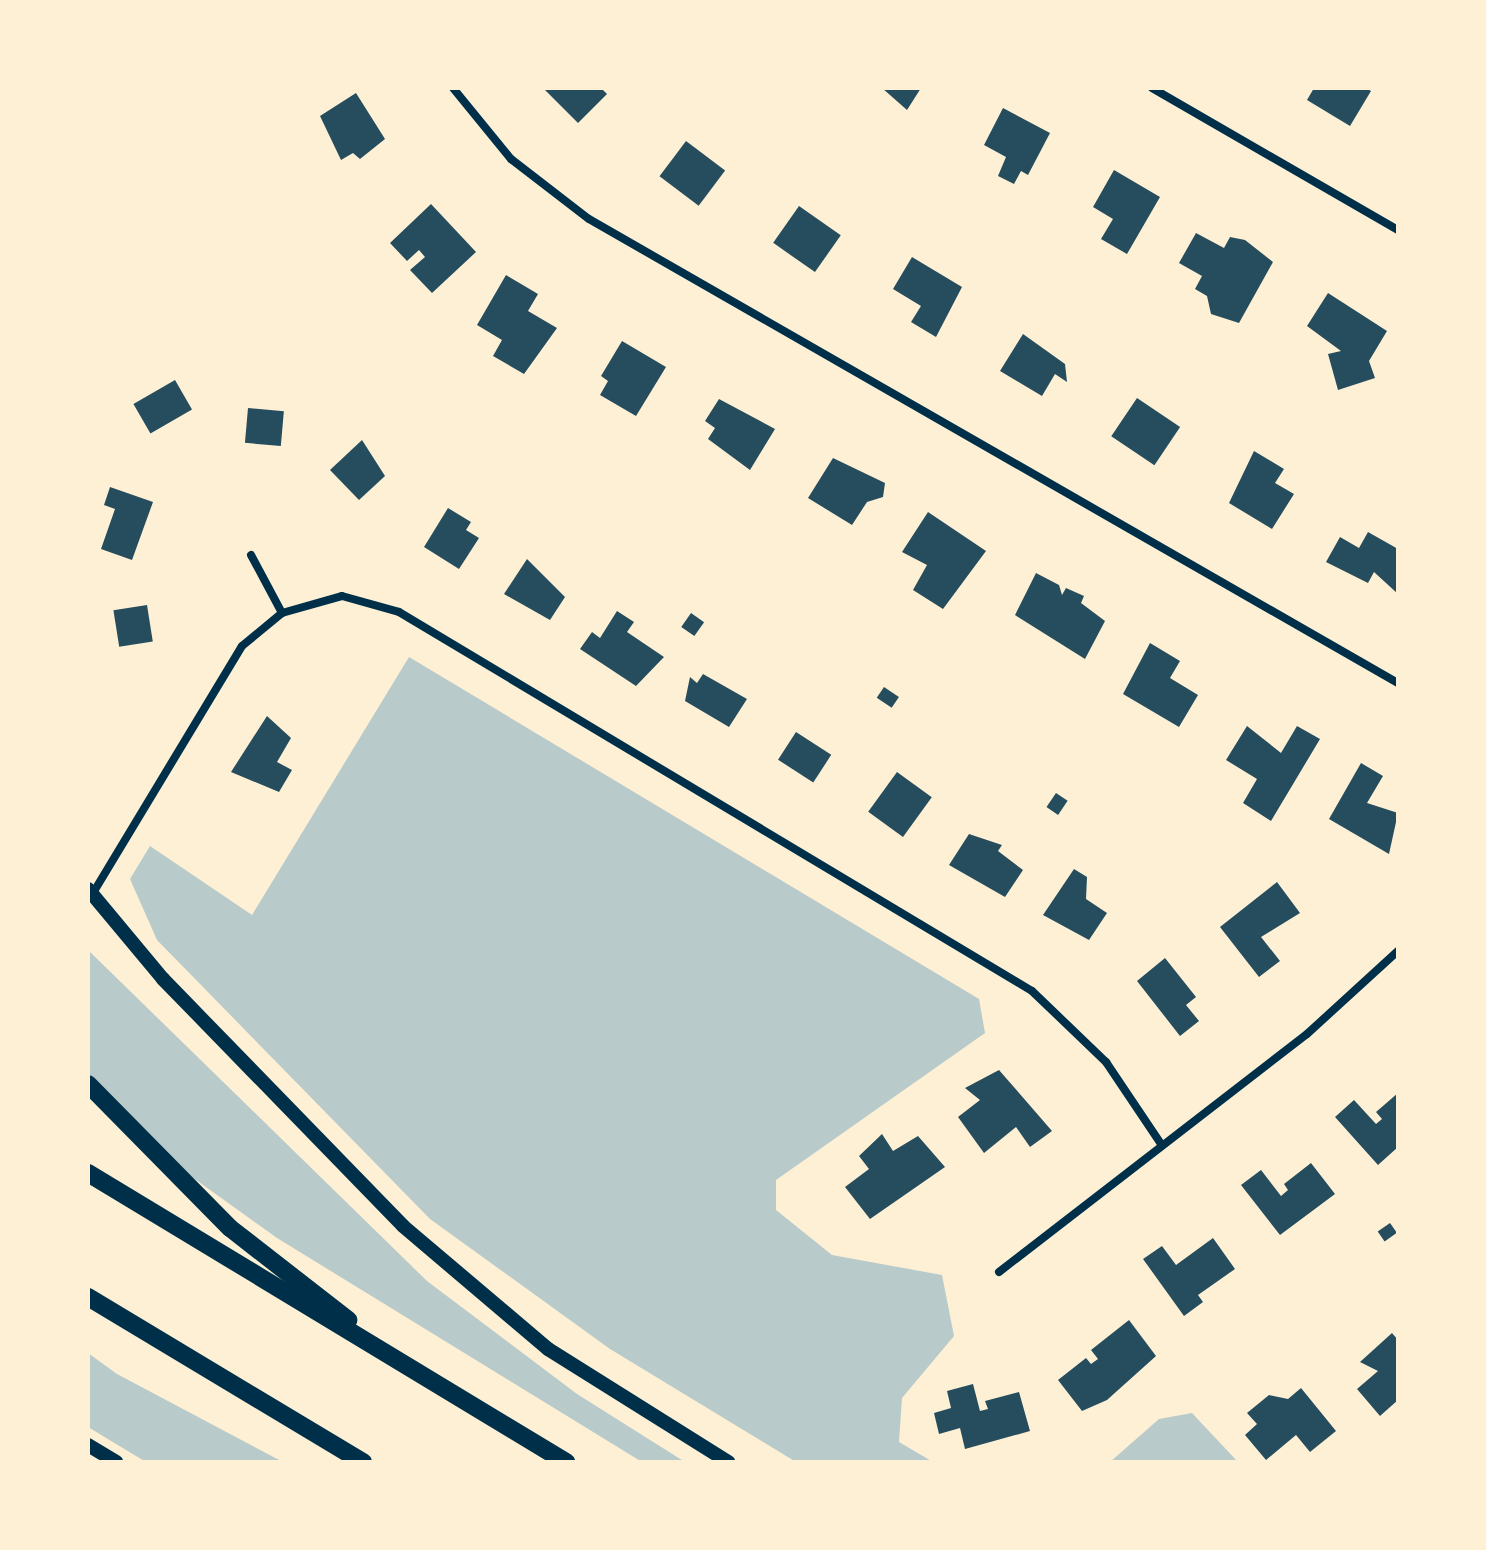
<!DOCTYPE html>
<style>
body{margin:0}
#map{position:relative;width:1486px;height:1550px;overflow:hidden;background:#fdf0d5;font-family:Ubuntu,sans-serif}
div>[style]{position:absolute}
.green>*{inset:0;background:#b9caca}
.building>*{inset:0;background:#264d5e;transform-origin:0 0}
.minor>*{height:8px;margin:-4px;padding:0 4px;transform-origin:4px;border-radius:4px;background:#003049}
.secondary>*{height:14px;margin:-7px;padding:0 7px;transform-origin:7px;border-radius:7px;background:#003049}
.motorway>*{height:18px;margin:-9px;padding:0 9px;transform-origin:9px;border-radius:9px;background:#003049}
span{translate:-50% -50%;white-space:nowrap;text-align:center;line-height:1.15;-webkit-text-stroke:6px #fdf0d5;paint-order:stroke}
.frame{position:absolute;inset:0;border:90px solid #fdf0d5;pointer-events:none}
</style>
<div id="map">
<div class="green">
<div style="clip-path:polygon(409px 657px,979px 999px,985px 1033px,776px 1180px,776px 1210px,832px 1255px,942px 1275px,954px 1336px,902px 1398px,899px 1442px,933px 1462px,796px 1462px,610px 1349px,430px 1219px,157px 940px,130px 879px,150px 846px,252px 915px)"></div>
<div style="clip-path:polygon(88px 950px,427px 1281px,577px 1394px,685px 1462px,642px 1462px,277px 1238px,192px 1177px,88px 1073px)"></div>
<div style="clip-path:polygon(88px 1353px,117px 1374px,283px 1462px,146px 1462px,88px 1427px)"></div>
<div style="clip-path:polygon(1192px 1413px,1238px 1462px,1110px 1462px,1159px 1419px)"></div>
</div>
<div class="building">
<div style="clip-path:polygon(543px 88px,601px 88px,607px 94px,578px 123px)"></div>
<div style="clip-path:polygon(882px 88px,921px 88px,907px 110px)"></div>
<div style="clip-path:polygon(1314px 88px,1366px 88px,1371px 91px,1350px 126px,1307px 100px)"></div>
<div style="clip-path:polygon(356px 93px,385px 139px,360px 159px,353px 153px,341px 160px,320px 116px)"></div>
<div style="clip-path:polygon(1003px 108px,1050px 133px,1028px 175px,1021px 171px,1014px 184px,998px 176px,1006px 157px,984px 145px)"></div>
<div style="left:686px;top:141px;width:49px;height:44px;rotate:37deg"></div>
<div style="clip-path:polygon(1114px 170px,1160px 197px,1127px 254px,1101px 239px,1113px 219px,1093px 207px)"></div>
<div style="clip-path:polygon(431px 204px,476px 252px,432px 293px,410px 270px,425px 257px,419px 250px,407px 261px,390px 243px)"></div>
<div style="left:799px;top:206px;width:51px;height:45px;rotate:35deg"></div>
<div style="clip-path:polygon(1196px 233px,1224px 248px,1230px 237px,1245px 240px,1273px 262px,1239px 323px,1211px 314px,1207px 296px,1195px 289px,1202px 276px,1179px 263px)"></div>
<div style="clip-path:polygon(912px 257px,962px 287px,936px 337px,911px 322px,921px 306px,893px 289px)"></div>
<div style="clip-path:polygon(506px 275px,538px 294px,528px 311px,557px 328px,524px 374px,493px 356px,502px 340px,477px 325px)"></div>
<div style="clip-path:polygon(1328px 293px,1387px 331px,1369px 361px,1375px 378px,1338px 390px,1328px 354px,1341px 351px,1307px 326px)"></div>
<div style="clip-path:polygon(1023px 334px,1065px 364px,1067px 382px,1055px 374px,1042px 396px,1000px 371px)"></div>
<div style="clip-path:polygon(622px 341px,666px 367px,636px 416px,600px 395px,608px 381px,601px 376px)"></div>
<div style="left:175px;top:380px;width:34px;height:48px;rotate:60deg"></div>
<div style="left:1137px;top:398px;width:52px;height:46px;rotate:34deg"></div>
<div style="clip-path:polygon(719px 399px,775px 429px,750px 470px,708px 439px,715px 428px,705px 421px)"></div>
<div style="left:248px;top:408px;width:36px;height:35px;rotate:5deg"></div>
<div style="clip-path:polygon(362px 440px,385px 476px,359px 500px,330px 470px)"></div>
<div style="clip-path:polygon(1254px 451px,1284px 469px,1275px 483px,1294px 494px,1272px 529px,1229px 503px)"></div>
<div style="clip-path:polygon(833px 458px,885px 483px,883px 497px,867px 502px,852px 525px,808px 498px)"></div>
<div style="clip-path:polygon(110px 487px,153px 502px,132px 560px,101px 549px,115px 509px,104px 505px)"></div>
<div style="clip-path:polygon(448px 508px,471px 522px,466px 530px,479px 538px,459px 569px,424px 547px)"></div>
<div style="clip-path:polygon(928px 512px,986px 551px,943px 609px,913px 590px,927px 565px,902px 552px)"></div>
<div style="clip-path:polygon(1368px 532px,1398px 549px,1398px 594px,1374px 572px,1368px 583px,1326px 562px,1340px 537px,1359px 548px)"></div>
<div style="clip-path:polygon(527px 559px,565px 597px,550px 620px,504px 594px)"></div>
<div style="clip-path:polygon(1036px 573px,1059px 585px,1062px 595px,1066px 588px,1084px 596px,1081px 603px,1105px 621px,1085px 659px,1015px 615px)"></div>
<div style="left:147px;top:605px;width:37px;height:34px;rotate:81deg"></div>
<div style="clip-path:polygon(617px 611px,634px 622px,627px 632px,664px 657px,636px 686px,580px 649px,592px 632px,600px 638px)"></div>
<div style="left:691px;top:613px;width:16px;height:17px;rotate:35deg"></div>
<div style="clip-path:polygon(1150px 643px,1180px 661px,1170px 678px,1198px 695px,1179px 727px,1123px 694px)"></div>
<div style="clip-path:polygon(703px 674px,747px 699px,729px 727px,685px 701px,690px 677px,697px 683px)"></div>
<div style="left:884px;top:687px;width:18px;height:13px;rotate:34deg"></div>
<div style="clip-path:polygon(267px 716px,291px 738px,277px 762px,292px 770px,279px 792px,231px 772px)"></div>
<div style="clip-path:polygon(1247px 726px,1281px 753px,1297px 726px,1320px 739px,1271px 821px,1243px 803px,1257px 779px,1226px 760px)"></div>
<div style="left:796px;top:732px;width:42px;height:33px;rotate:33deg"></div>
<div style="clip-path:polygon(1361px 763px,1383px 776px,1367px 803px,1398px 813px,1389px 854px,1329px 819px)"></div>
<div style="left:897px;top:772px;width:43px;height:49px;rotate:36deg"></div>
<div style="left:1056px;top:793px;width:14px;height:17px;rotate:34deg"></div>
<div style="clip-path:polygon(969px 834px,1002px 845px,998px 851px,1023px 870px,1005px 897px,949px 865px)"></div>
<div style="clip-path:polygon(1074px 869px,1087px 877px,1086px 899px,1107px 913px,1089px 940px,1043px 915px)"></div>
<div style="clip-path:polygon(1277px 882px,1300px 913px,1261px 937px,1280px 961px,1259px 977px,1220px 927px)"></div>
<div style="clip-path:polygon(1165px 958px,1196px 997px,1186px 1005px,1199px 1021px,1180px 1036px,1137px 981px)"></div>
<div style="clip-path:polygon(999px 1070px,1052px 1131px,1030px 1147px,1016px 1127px,984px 1153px,958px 1117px,980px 1100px,965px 1088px)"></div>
<div style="clip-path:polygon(1398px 1093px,1398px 1147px,1378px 1165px,1335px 1117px,1354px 1100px,1376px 1124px,1382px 1119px,1376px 1112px)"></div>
<div style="clip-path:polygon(882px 1134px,893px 1151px,918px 1136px,945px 1167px,870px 1219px,845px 1187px,869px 1169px,859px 1156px)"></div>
<div style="clip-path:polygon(1311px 1163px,1335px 1194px,1280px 1235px,1241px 1185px,1261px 1170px,1281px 1196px,1288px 1190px,1284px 1184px)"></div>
<div style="left:1390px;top:1223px;width:12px;height:15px;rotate:55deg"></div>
<div style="clip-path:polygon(1213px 1238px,1235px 1269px,1198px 1295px,1203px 1302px,1184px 1316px,1143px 1259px,1162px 1246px,1176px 1265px)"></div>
<div style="clip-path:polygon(1129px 1320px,1156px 1356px,1107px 1400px,1082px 1411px,1058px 1380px,1086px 1358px,1091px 1364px,1098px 1359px,1091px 1350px)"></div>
<div style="clip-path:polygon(1392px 1333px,1398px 1340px,1398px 1400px,1380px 1416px,1357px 1389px,1378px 1371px,1360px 1362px)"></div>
<div style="clip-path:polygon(973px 1384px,980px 1411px,988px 1409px,985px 1401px,1019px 1392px,1030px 1431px,965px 1449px,960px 1428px,939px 1434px,934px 1413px,951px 1408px,947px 1391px)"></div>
<div style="clip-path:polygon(1301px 1388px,1336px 1431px,1310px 1452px,1296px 1435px,1266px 1460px,1245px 1435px,1257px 1424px,1247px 1413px,1269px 1395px,1288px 1399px)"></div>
</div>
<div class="minor">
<div style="left:453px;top:88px;width:92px;rotate:50.8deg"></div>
<div style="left:511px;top:159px;width:98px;rotate:37.6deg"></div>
<div style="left:589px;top:219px;width:933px;rotate:29.84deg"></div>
<div style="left:1152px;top:88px;width:284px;rotate:30deg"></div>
<div style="left:251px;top:555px;width:66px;rotate:61.9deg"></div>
<div style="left:93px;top:893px;width:288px;rotate:-58.9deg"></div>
<div style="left:242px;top:646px;width:52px;rotate:-39.5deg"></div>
<div style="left:282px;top:613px;width:62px;rotate:-15.8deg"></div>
<div style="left:342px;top:596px;width:59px;rotate:15.7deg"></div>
<div style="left:399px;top:612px;width:738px;rotate:30.91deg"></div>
<div style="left:1032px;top:991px;width:103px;rotate:43.8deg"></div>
<div style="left:1106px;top:1062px;width:99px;rotate:56.1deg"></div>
<div style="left:999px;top:1272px;width:389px;rotate:-37.7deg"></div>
<div style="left:1307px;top:1034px;width:123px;rotate:-42.4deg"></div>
</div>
<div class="secondary">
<div style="left:88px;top:889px;width:117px;rotate:50.2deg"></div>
<div style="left:163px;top:979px;width:344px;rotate:45.8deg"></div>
<div style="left:403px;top:1226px;width:190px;rotate:40.3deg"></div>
<div style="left:548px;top:1349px;width:213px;rotate:32.1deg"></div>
<div style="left:88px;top:1445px;width:33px;rotate:31deg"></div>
</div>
<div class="motorway">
<div style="left:88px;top:1084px;width:202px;rotate:45.4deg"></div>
<div style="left:230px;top:1228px;width:150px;rotate:37.9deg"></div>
<div style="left:88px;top:1173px;width:559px;rotate:31.16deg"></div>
<div style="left:88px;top:1297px;width:321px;rotate:31deg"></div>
</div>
<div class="frame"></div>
</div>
